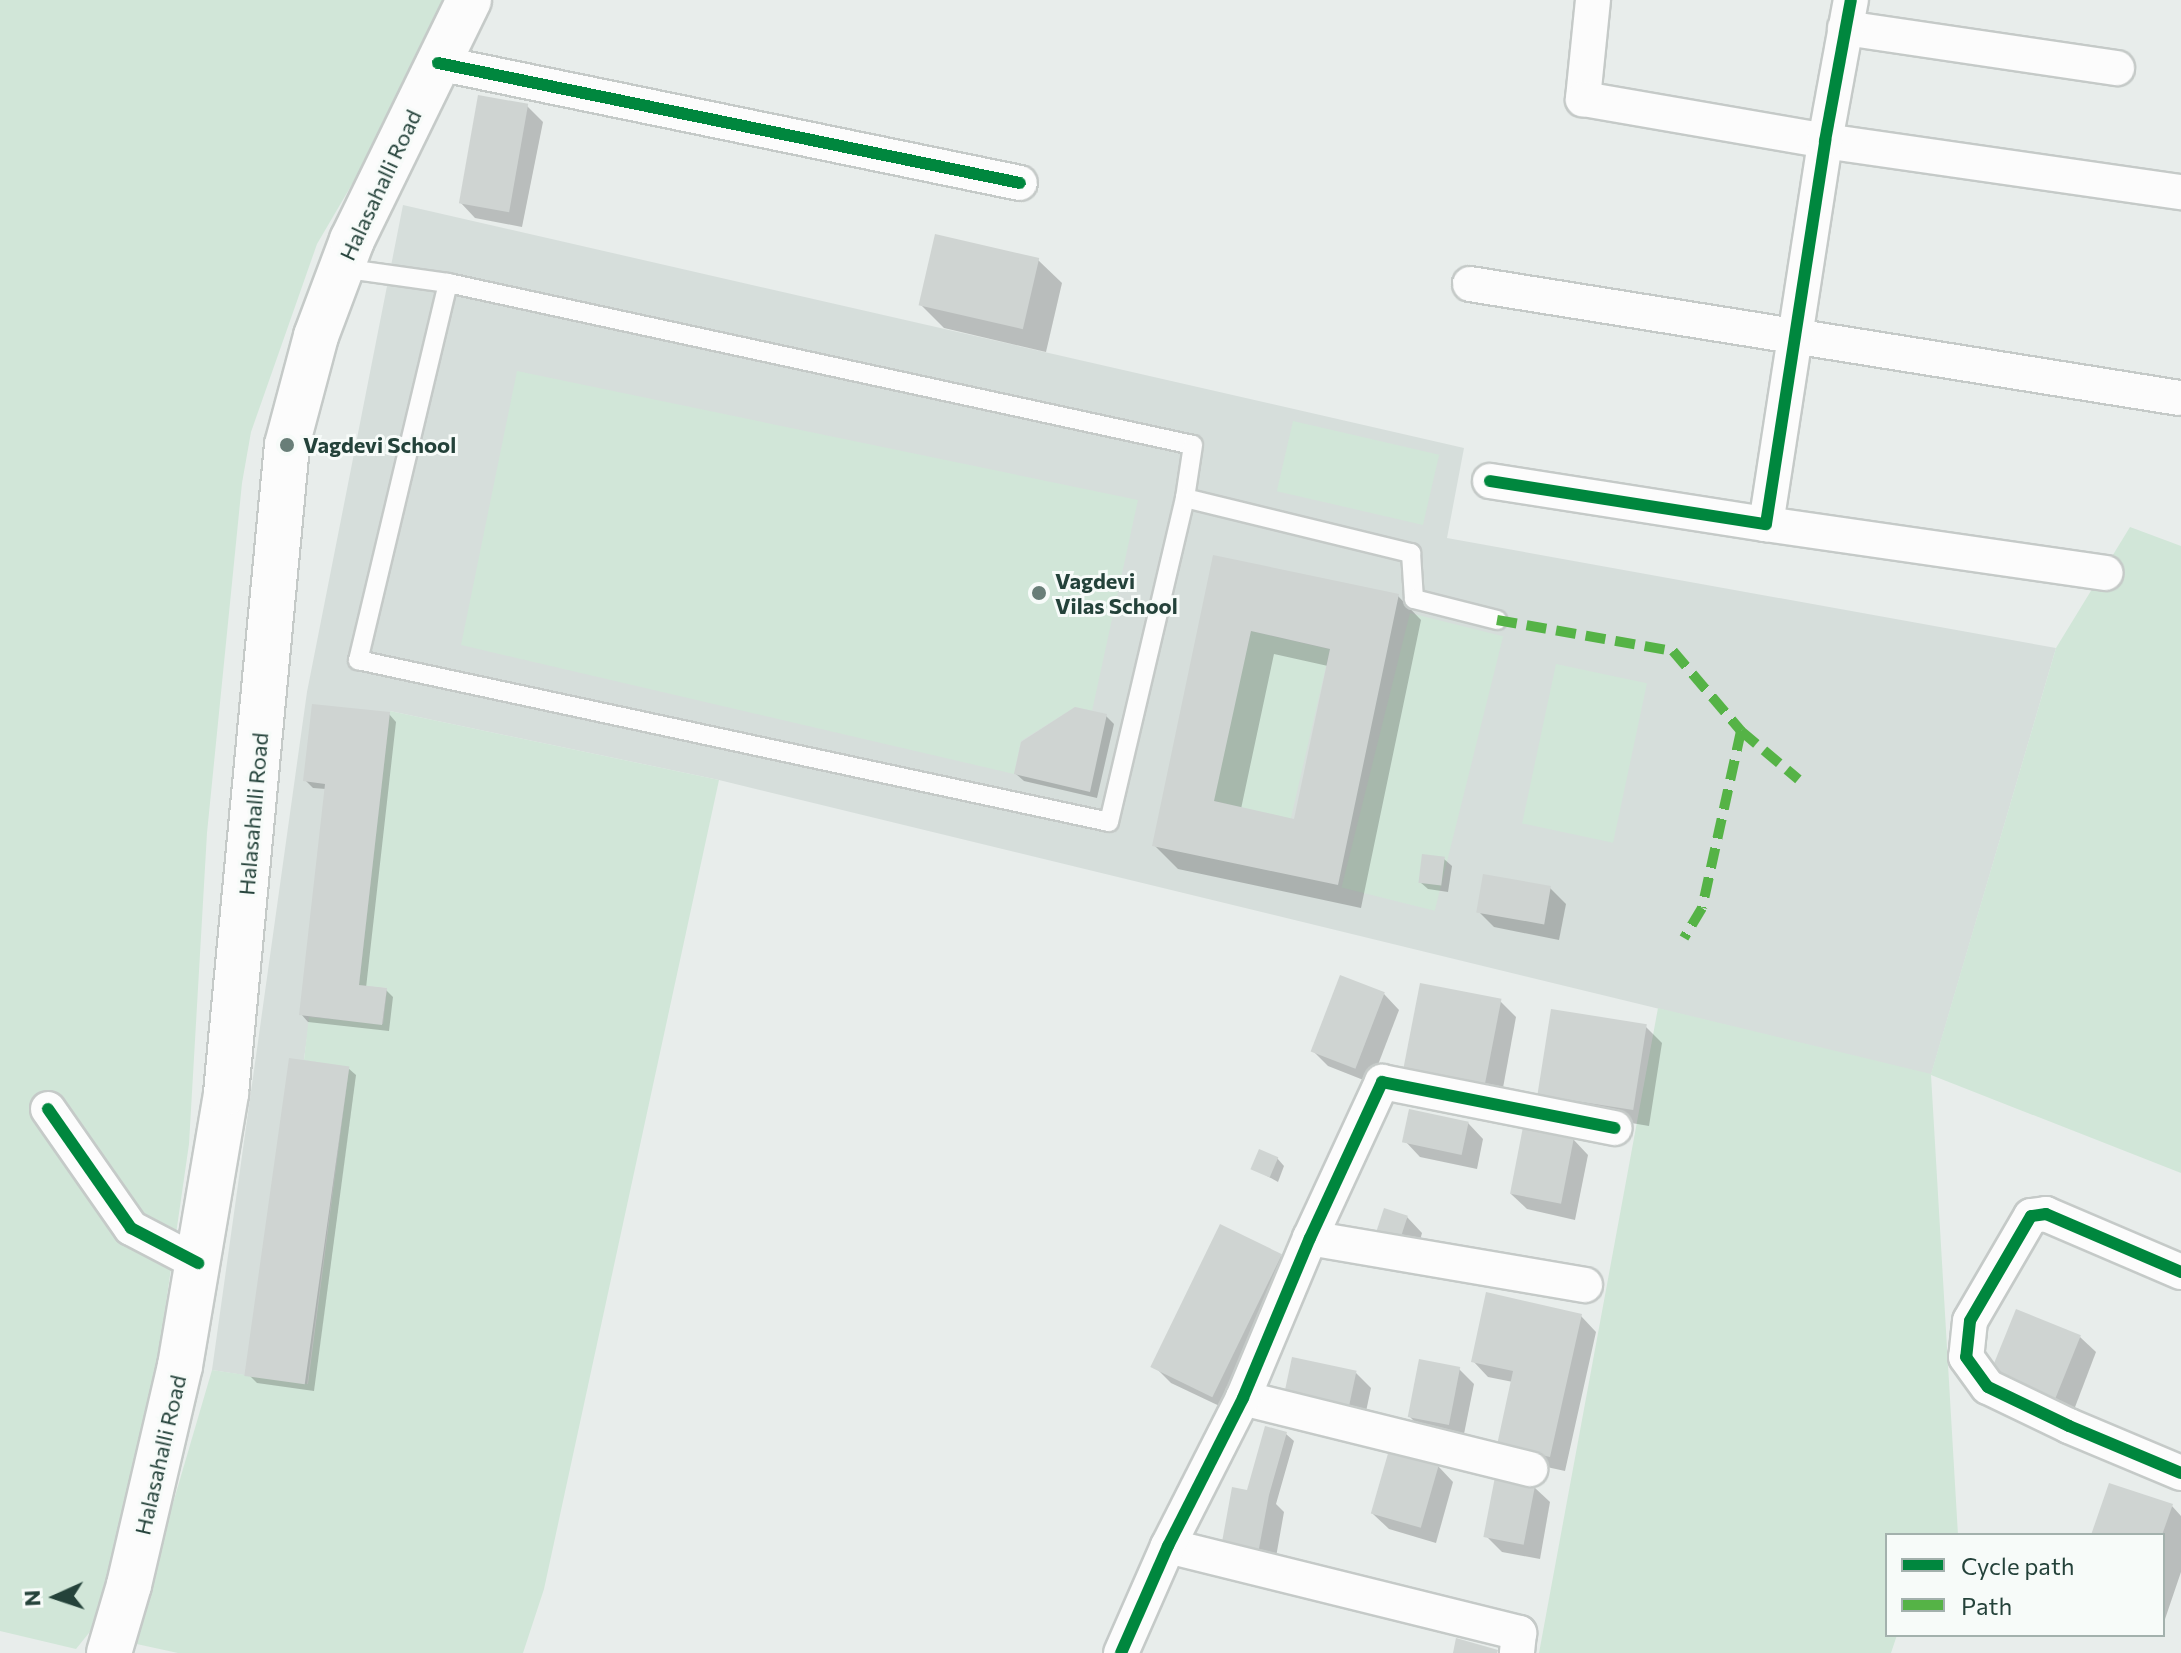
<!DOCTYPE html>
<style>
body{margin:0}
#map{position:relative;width:2181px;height:1653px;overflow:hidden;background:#e8edeb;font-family:Commissioner,sans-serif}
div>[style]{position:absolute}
.built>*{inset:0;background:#d6dedb}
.green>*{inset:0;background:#d1e6d8;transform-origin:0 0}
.shadow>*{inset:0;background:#0003}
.building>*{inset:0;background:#cfd4d2;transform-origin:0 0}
.roads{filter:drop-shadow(2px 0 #c5cac8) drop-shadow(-2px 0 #c5cac8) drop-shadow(0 2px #c5cac8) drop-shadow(0 -2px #c5cac8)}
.service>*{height:18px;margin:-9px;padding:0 9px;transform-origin:9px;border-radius:9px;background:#fcfcfc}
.minor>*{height:34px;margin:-17px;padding:0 17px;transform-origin:17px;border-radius:17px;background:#fcfcfc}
.secondary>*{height:44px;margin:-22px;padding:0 22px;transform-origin:22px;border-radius:22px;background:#fcfcfc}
.quiet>*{height:10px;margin-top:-5px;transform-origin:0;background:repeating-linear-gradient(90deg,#55b346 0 20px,transparent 0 30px)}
.cycleway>*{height:12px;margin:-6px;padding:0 6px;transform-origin:6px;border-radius:6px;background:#00873e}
.dots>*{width:22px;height:22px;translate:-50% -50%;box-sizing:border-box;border:4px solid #f7fbf9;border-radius:50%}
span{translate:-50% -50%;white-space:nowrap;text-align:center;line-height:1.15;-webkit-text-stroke:6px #f7fbf9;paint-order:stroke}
.street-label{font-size:22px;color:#24423a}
.poi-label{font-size:22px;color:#24423a;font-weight:700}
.left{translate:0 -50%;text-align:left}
.legend{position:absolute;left:1885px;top:1533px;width:280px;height:104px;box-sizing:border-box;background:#f7fbf9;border:2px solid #a3b1ad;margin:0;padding:10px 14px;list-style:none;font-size:24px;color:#24423a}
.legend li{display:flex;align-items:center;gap:16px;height:40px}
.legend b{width:40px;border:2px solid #a3b1ad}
.north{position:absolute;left:16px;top:1557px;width:80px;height:80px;-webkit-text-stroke:6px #f7fbf9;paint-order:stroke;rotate:267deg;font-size:22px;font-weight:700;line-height:32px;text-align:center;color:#24423a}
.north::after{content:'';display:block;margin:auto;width:28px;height:36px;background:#24423a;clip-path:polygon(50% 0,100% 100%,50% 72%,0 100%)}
</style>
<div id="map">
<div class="built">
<div style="clip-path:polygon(403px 205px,1464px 448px,1447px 538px,2056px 648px,1931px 1075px,719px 780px,390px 711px,359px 984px,387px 988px,382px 1025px,310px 1017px,304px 1059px,349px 1066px,307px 1385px,212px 1370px,307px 692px)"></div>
</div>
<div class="green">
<div style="clip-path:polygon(0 0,453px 0,426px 58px,317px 244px,251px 432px,242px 483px,207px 833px,189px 1144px,148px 1428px,97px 1623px,76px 1649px,0 1631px)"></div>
<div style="clip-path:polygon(517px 371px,1138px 500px,1092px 711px,1075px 707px,1021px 741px,1014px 774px,461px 645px)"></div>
<div style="left:1293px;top:421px;width:150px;height:72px;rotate:13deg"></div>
<div style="clip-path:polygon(2130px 527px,2181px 546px,2181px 1173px,1931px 1075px,1958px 1535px,1887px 1535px,1887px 1635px,1897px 1635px,1891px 1653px,1539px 1653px,1658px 1008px,1931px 1074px,2056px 648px)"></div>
<div style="left:1410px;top:613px;width:96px;height:283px;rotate:14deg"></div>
<div style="left:1251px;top:631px;width:81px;height:174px;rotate:13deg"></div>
<div style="left:1556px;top:664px;width:93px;height:163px;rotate:12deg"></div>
<div style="clip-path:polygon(390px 711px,719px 780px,544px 1589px,523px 1653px,178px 1653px,132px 1643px,212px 1370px,308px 1384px,349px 1067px,304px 1060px,309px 1017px,383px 1024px,387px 988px,359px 985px)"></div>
</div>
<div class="shadow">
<div style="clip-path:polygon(527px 106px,543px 122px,522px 227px,475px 218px,460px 202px)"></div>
<div style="clip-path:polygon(1038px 260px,1062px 283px,1046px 352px,944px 328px,920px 304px)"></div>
<div style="clip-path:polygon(evenodd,1214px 558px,1398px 596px,1421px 620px,1361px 908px,1178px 869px,1154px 845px,1214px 558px,1274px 654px,1328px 666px,1295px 821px,1241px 809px,1274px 654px)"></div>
<div style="clip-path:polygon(389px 714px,396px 722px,366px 988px,386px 990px,393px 997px,389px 1031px,308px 1022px,301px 1014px,326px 789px,313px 788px,305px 780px)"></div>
<div style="clip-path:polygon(1106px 716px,1114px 724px,1097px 798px,1024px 781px,1016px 774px)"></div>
<div style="clip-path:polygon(1444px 859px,1452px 866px,1448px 892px,1428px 889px,1420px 882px)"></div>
<div style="clip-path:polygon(1550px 888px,1566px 904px,1559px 940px,1494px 927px,1478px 911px)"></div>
<div style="clip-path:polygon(1384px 994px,1399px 1010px,1371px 1083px,1328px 1066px,1312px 1050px)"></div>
<div style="clip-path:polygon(1500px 1001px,1516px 1017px,1500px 1104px,1420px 1088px)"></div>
<div style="clip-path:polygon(1646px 1027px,1662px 1043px,1649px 1126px,1555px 1110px,1539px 1095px)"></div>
<div style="clip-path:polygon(348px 1068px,356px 1075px,314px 1391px,257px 1383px,250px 1376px)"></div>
<div style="clip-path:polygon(1468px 1123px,1483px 1139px,1477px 1169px,1420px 1157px,1405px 1141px)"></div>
<div style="clip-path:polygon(1573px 1139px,1588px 1155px,1575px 1220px,1527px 1209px,1511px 1194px)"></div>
<div style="clip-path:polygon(1277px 1158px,1284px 1166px,1278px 1182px,1253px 1168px)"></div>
<div style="clip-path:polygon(1407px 1217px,1422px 1233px,1416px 1255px,1394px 1248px)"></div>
<div style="clip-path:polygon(1280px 1255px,1296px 1271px,1230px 1411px,1171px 1383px,1155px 1367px)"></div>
<div style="clip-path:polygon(1581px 1316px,1596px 1332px,1565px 1471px,1515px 1460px,1513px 1382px,1488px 1377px,1473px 1361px)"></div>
<div style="clip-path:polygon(2080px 1337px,2096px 1352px,2072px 1415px,2009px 1390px)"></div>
<div style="clip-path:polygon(1459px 1369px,1474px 1384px,1463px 1439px,1425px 1432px,1409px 1416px)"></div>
<div style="clip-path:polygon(1355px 1372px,1371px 1388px,1364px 1421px,1302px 1409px)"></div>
<div style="clip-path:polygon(1286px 1434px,1294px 1441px,1276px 1504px,1284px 1512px,1273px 1574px,1238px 1568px,1254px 1494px)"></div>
<div style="clip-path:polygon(1438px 1466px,1453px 1482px,1436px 1543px,1389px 1529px,1373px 1514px)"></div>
<div style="clip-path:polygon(1534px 1487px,1550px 1502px,1540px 1559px,1502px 1552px,1486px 1536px)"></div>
<div style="clip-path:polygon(2172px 1506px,2181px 1516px,2181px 1572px,2163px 1625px,2163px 1535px,2094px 1535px)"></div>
</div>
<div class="building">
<div style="left:478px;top:95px;width:51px;height:110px;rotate:10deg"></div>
<div style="left:935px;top:234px;width:107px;height:73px;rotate:13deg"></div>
<div style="clip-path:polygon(evenodd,1213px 555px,1399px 594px,1338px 885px,1152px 846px,1213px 555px,1251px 631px,1330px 649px,1294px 819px,1214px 801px,1251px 631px)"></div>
<div style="clip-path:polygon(312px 704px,390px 712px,359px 985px,387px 988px,382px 1025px,299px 1015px,325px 784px,303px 781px)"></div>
<div style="clip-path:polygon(1075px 707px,1107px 714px,1090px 792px,1014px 774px,1021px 742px)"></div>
<div style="left:1422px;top:854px;width:23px;height:29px;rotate:7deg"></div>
<div style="left:1483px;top:874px;width:69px;height:39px;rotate:10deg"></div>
<div style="left:1340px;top:975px;width:48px;height:82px;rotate:21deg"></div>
<div style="left:1420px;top:983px;width:83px;height:92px;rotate:11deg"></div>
<div style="left:1551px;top:1009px;width:97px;height:87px;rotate:9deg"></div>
<div style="left:289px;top:1058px;width:61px;height:321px;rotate:8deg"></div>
<div style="left:1409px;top:1109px;width:61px;height:34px;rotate:12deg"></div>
<div style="left:1523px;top:1127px;width:52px;height:68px;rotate:11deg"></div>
<div style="left:1259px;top:1149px;width:21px;height:22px;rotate:23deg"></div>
<div style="left:1384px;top:1208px;width:25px;height:26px;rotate:18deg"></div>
<div style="left:1220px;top:1224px;width:69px;height:159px;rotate:26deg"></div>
<div style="clip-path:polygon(1486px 1292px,1582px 1314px,1550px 1457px,1497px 1445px,1513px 1371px,1471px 1362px)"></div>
<div style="left:2016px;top:1309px;width:70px;height:71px;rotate:22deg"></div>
<div style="left:1292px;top:1357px;width:66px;height:38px;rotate:12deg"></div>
<div style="left:1419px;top:1359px;width:42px;height:59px;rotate:11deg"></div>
<div style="clip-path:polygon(1265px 1426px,1287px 1432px,1269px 1495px,1257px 1559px,1220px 1553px,1232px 1487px,1247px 1490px)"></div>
<div style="left:1389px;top:1450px;width:52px;height:66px;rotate:16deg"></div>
<div style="left:1495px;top:1477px;width:41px;height:61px;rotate:11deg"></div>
<div style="clip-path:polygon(2109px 1483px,2173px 1504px,2162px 1535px,2091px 1535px)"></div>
<div style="clip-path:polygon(1456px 1638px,1498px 1650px,1497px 1653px,1453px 1653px)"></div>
</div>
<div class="roads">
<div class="service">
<div style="left:341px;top:268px;width:108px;rotate:8deg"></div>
<div style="left:448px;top:283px;width:762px;rotate:12.27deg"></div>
<div style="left:1193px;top:445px;width:54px;rotate:98.6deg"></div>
<div style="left:1185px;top:498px;width:233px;rotate:13.7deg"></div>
<div style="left:1411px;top:553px;width:46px;rotate:86.3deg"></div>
<div style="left:1414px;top:599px;width:86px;rotate:14.2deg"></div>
<div style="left:448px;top:283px;width:388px;rotate:103.4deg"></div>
<div style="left:358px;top:660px;width:768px;rotate:12.17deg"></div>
<div style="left:1109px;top:822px;width:333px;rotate:-76.8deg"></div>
</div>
<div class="minor">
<div style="left:1593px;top:0;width:100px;rotate:95.8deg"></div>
<div style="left:1583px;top:99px;width:246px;rotate:9.8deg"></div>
<div style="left:1825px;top:141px;width:360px;rotate:8.2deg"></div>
<div style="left:1845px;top:28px;width:275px;rotate:8.4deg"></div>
<div style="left:438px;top:63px;width:594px;rotate:11.65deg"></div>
<div style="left:1470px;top:284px;width:718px;rotate:9.13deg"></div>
<div style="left:1490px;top:481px;width:279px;rotate:8.9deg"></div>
<div style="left:1766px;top:524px;width:388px;rotate:-81.2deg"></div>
<div style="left:1825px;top:141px;width:143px;rotate:-79.6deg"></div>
<div style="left:1766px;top:524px;width:343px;rotate:8.2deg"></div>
<div style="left:48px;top:1109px;width:145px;rotate:55.1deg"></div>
<div style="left:131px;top:1228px;width:76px;rotate:27.6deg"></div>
<div style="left:1310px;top:1238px;width:279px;rotate:9.7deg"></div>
<div style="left:2181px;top:1272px;width:147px;rotate:-156.8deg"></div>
<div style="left:2046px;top:1214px;width:15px;rotate:172deg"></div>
<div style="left:2031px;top:1216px;width:121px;rotate:120.2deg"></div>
<div style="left:1970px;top:1321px;width:36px;rotate:96deg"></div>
<div style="left:1966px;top:1357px;width:37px;rotate:54deg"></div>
<div style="left:1988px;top:1387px;width:90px;rotate:25.7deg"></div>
<div style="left:2069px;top:1426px;width:121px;rotate:22.8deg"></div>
<div style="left:1243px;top:1398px;width:296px;rotate:13.9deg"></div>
<div style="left:1168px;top:1546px;width:362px;rotate:13.9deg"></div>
<div style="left:1519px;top:1633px;width:20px;rotate:96deg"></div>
<div style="left:1121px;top:1653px;width:117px;rotate:-66.3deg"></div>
<div style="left:1168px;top:1546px;width:166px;rotate:-63.1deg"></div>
<div style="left:1243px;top:1398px;width:173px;rotate:-67.3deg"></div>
<div style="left:1310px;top:1238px;width:172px;rotate:-65.2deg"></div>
<div style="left:1382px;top:1082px;width:237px;rotate:11.2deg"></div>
</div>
<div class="secondary">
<div style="left:109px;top:1653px;width:71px;rotate:-73.6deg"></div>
<div style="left:129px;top:1585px;width:225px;rotate:-76.9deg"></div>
<div style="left:180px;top:1366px;width:277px;rotate:-80.4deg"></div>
<div style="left:226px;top:1093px;width:651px;rotate:-84.62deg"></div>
<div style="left:287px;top:445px;width:113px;rotate:-75.1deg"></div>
<div style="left:316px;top:336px;width:103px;rotate:-69.4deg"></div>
<div style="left:352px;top:240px;width:267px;rotate:-64deg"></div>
</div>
</div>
<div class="quiet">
<div style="left:1497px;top:620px;width:179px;rotate:10deg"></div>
<div style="left:1673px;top:651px;width:105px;rotate:49.6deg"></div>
<div style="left:1741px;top:731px;width:181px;rotate:102.4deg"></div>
<div style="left:1702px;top:908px;width:35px;rotate:121deg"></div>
<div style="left:1741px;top:731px;width:75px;rotate:40.1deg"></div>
</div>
<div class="cycleway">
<div style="left:438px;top:63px;width:594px;rotate:11.65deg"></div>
<div style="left:1490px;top:481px;width:279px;rotate:8.9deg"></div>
<div style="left:1766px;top:524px;width:388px;rotate:-81.2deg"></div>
<div style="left:1825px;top:141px;width:143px;rotate:-79.6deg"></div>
<div style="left:48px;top:1109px;width:145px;rotate:55.1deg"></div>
<div style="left:131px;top:1228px;width:76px;rotate:27.6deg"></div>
<div style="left:2181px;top:1272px;width:147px;rotate:-156.8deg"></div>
<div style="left:2046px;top:1214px;width:15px;rotate:172deg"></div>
<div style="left:2031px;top:1216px;width:121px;rotate:120.2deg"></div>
<div style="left:1970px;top:1321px;width:36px;rotate:96deg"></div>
<div style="left:1966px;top:1357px;width:37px;rotate:54deg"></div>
<div style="left:1988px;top:1387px;width:90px;rotate:25.7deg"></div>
<div style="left:2069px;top:1426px;width:121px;rotate:22.8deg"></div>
<div style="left:1121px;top:1653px;width:117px;rotate:-66.3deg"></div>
<div style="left:1168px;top:1546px;width:166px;rotate:-63.1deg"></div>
<div style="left:1243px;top:1398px;width:173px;rotate:-67.3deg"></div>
<div style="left:1310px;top:1238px;width:172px;rotate:-65.2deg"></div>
<div style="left:1382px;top:1082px;width:237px;rotate:11.2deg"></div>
</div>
<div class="dots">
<div style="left:287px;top:445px;background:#697e78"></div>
<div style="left:1039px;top:593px;background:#697e78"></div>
</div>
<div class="street-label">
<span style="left:380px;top:185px;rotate:-65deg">Halasahalli Road</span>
<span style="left:253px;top:814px;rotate:-85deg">Halasahalli Road</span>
<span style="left:160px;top:1455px;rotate:-77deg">Halasahalli Road</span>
</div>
<div class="poi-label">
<span class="left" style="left:303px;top:445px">Vagdevi School</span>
<span class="left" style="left:1055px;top:593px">Vagdevi<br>Vilas School</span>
</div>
<ul class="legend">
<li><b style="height:10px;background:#00873e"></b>Cycle path</li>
<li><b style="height:10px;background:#55b346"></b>Path</li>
</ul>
<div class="north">N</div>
</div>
